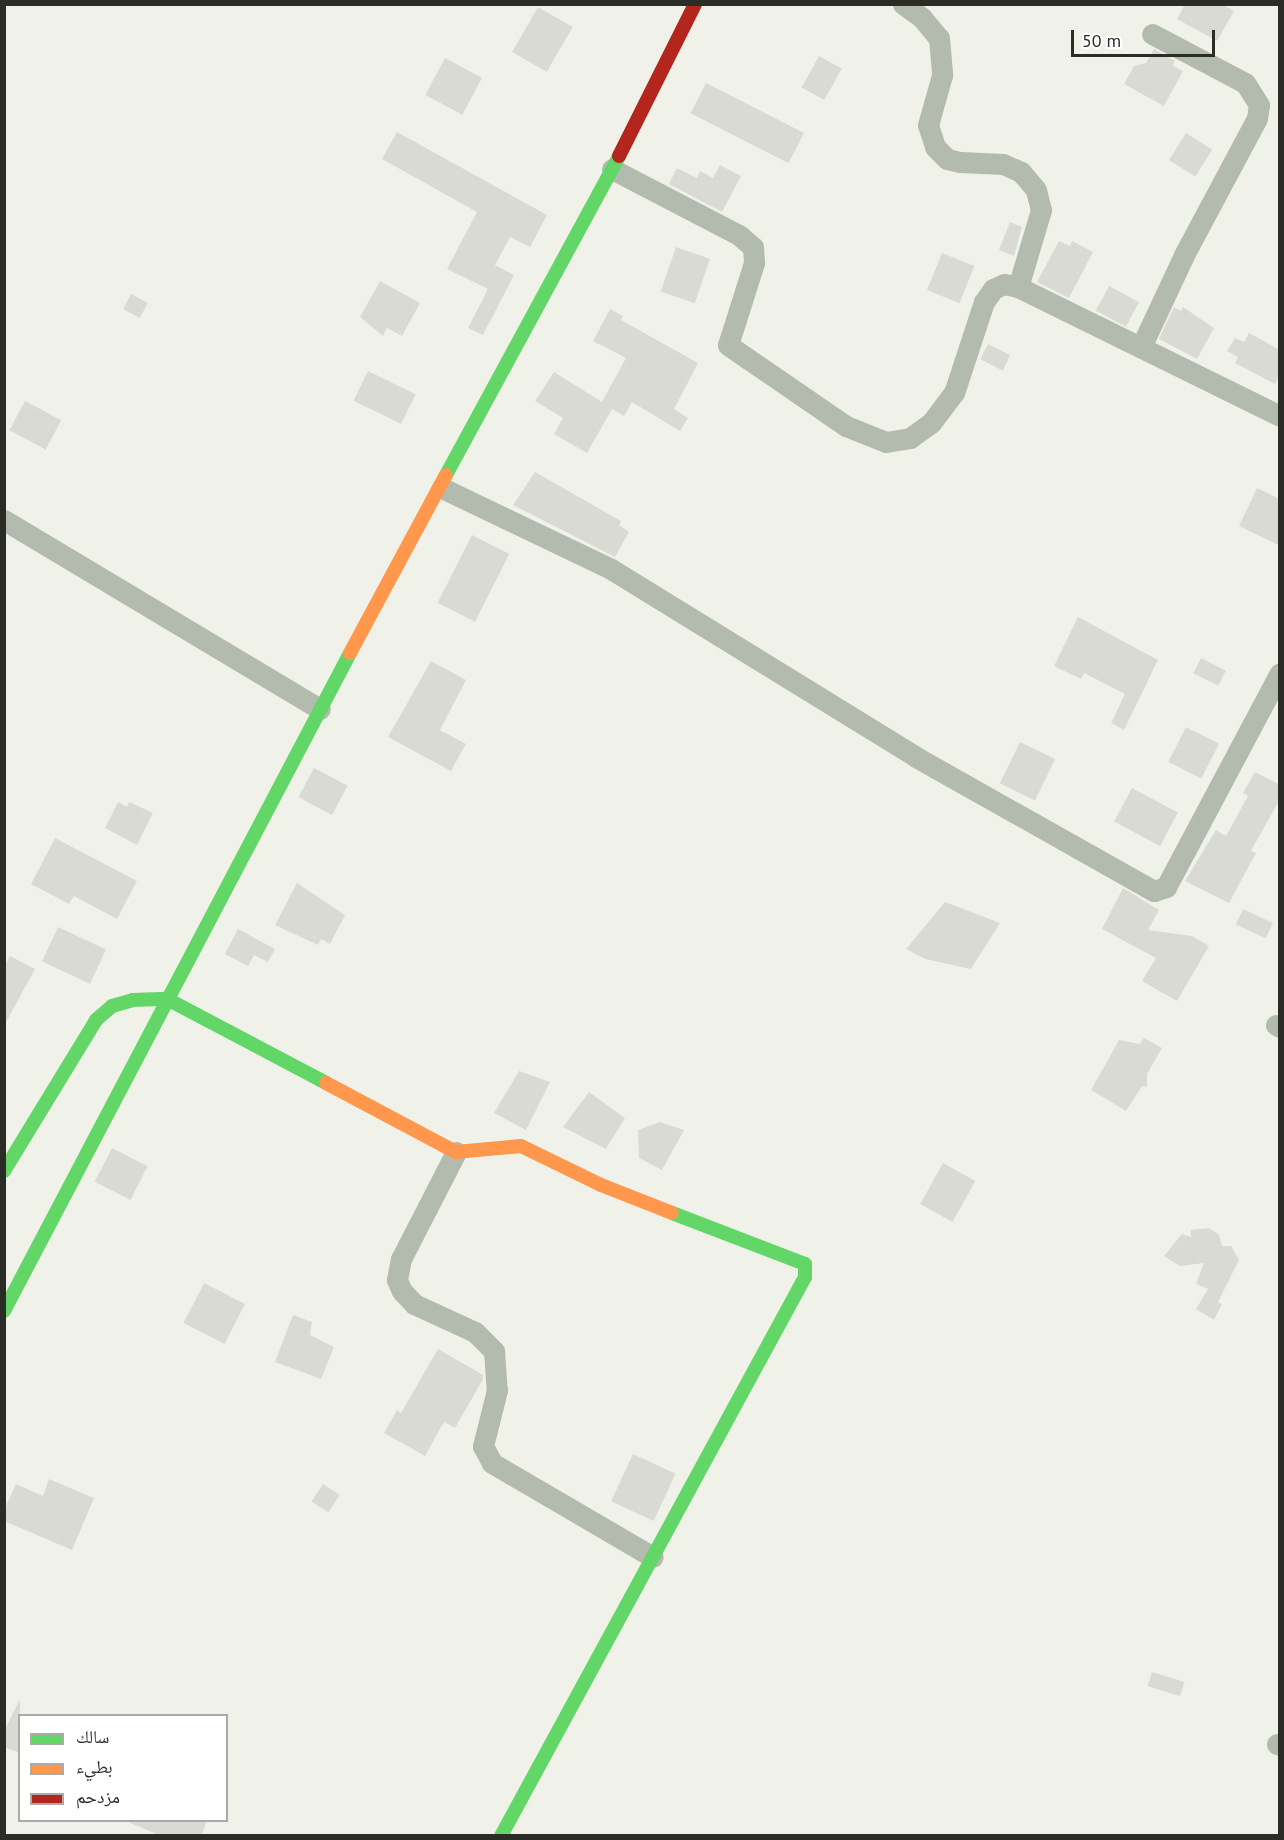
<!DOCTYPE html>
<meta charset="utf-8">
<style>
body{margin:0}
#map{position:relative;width:1284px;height:1840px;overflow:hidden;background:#f0f2ea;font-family:"PT Sans","Noto Naskh Arabic",sans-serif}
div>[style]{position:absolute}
.building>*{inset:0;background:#dadad4;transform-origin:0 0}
.street>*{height:21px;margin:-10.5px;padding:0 10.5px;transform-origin:10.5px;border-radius:10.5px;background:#b3bbae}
.fast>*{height:14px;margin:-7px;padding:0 7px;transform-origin:7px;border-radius:7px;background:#63d668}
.slow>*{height:14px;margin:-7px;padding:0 7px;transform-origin:7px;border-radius:7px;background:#ff974d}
.jam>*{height:14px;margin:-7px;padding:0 7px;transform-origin:7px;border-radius:7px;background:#b3261e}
span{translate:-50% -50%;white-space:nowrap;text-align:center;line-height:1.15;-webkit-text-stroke:4.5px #fff;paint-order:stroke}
.frame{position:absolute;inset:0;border:6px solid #2b2c26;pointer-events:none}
.legend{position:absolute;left:18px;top:1714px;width:210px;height:108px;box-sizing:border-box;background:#fff;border:2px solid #aaaba8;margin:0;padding:8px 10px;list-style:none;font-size:18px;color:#2b2c26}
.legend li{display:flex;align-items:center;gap:12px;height:30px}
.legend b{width:30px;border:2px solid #aaaba8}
.scale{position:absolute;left:1071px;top:30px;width:144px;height:27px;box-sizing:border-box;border:3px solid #2b2c26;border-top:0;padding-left:8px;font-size:18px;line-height:21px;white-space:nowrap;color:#2b2c26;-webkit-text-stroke:4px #fff;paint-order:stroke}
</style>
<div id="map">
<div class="building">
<div style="clip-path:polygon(1185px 4px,1222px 4px,1234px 11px,1217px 41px,1177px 19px)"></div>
<div style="left:538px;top:7px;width:40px;height:52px;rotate:30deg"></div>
<div style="clip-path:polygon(1154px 49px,1175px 61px,1173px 66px,1183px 71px,1164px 106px,1124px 84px,1134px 66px,1146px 63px)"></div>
<div style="left:819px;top:56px;width:26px;height:36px;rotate:29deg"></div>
<div style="left:445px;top:58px;width:42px;height:42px;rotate:28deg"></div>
<div style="left:706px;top:83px;width:110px;height:34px;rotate:27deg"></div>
<div style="clip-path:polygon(397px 132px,547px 215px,530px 247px,510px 237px,495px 265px,514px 275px,483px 335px,468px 328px,488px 289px,447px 269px,477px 212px,382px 159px)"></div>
<div style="left:1186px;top:133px;width:31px;height:32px;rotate:32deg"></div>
<div style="clip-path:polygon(720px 165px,741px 176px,722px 212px,669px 184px,677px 168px,697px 178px,700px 171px,713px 178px)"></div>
<div style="clip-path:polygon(1010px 222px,1022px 227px,1014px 256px,999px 250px)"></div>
<div style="clip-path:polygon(1059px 241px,1070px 246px,1072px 241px,1093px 252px,1069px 298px,1037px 282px)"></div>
<div style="left:676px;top:247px;width:36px;height:47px;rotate:19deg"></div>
<div style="left:942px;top:253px;width:35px;height:40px;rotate:22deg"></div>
<div style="clip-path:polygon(380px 281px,420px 303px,402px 336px,387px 328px,383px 336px,360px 317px)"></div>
<div style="left:1109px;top:286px;width:34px;height:28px;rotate:28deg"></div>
<div style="left:131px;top:294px;width:19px;height:17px;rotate:28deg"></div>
<div style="clip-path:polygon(1174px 307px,1181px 311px,1183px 307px,1214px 328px,1197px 359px,1159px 339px)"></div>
<div style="clip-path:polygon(610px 309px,623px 316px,621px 320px,698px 363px,674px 409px,688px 418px,680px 431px,632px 402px,624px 416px,612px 409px,587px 453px,554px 434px,563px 418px,535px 401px,554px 372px,602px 402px,626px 358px,593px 341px)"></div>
<div style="clip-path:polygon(1249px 333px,1280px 350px,1280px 376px,1275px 384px,1235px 363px,1238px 357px,1227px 351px,1235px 338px,1244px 342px)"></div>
<div style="left:988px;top:344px;width:25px;height:17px;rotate:27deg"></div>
<div style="left:368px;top:371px;width:53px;height:33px;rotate:26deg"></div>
<div style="left:25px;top:401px;width:41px;height:33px;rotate:28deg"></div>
<div style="clip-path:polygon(535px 472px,621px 521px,619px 525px,629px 532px,615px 557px,513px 505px)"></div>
<div style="clip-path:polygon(1257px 488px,1280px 499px,1280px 546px,1239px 526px)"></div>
<div style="left:472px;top:535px;width:42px;height:76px;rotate:27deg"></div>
<div style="clip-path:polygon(1078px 617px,1158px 660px,1124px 730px,1111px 723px,1125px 694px,1084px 673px,1081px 679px,1054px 666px)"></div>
<div style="left:1201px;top:658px;width:28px;height:17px;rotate:27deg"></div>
<div style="clip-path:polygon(431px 661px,466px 680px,440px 730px,466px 744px,451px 771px,388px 737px)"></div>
<div style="left:1186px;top:727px;width:37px;height:39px;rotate:27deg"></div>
<div style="left:1020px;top:742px;width:39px;height:46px;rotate:26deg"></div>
<div style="left:314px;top:768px;width:38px;height:33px;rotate:28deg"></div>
<div style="clip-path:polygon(1255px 772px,1280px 785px,1280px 799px,1251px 851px,1256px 853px,1229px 903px,1185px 881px,1216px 830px,1226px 836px,1248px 796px,1243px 793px)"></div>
<div style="left:1132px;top:788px;width:52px;height:38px;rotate:28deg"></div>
<div style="clip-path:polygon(118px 802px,127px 807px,129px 802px,153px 813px,137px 845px,105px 828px)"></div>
<div style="clip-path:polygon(55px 838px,137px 881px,117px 919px,74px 896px,69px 904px,31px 884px)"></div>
<div style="clip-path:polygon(297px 883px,345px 915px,330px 944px,321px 939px,318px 945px,275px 925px)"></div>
<div style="clip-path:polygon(1123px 888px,1159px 910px,1148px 930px,1192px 936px,1209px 946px,1177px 1001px,1142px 981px,1156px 958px,1102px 929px)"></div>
<div style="clip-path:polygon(945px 902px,1000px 923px,971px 969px,925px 959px,906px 949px)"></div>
<div style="left:1243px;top:909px;width:33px;height:17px;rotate:25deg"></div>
<div style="left:58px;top:927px;width:53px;height:38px;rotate:25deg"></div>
<div style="clip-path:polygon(238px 929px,275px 949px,268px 962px,254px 955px,248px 966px,225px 954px)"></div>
<div style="clip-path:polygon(10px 956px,35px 969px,4px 1026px,4px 967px)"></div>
<div style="clip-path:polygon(1144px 1038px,1162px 1048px,1147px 1074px,1147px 1087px,1142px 1086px,1126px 1111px,1091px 1090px,1119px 1040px,1140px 1044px)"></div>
<div style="clip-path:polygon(519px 1071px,550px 1082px,526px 1130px,494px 1113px)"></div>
<div style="clip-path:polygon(589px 1092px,625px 1118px,606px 1149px,563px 1127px)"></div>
<div style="clip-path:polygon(660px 1122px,684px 1130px,662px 1170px,639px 1158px,638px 1130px)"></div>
<div style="left:112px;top:1148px;width:40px;height:38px;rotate:27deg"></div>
<div style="left:943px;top:1163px;width:37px;height:47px;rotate:29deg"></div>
<div style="clip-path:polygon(1209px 1228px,1219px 1235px,1222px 1246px,1231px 1246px,1239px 1260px,1218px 1302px,1222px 1304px,1214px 1320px,1196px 1309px,1208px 1289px,1196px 1284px,1204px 1263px,1180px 1266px,1164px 1256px,1182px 1234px,1191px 1237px,1191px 1230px)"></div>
<div style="left:204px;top:1283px;width:46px;height:45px;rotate:27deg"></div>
<div style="clip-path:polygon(293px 1315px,312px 1322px,310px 1335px,334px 1347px,321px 1379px,275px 1362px)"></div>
<div style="clip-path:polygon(438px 1349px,483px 1375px,483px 1379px,455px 1428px,444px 1422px,425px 1456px,384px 1433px,397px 1410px,401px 1413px)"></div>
<div style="left:633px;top:1454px;width:47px;height:52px;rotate:25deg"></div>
<div style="clip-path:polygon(49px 1479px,94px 1498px,72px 1550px,4px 1521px,4px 1510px,16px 1484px,43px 1496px)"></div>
<div style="left:323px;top:1484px;width:20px;height:21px;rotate:33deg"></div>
<div style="left:1152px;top:1672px;width:34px;height:15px;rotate:17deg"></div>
<div style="clip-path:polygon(20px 1699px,20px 1753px,4px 1747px,4px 1731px)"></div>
<div style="clip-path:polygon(126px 1821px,207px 1821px,201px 1836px,161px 1836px)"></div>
</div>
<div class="street">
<div style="left:903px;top:4px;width:24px;rotate:36deg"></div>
<div style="left:922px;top:18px;width:26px;rotate:50deg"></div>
<div style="left:939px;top:38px;width:37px;rotate:85deg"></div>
<div style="left:942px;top:75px;width:52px;rotate:105.6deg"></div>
<div style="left:928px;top:125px;width:23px;rotate:72deg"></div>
<div style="left:935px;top:147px;width:17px;rotate:45deg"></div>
<div style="left:947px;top:159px;width:13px;rotate:13deg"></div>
<div style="left:960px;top:162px;width:43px;rotate:2.7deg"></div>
<div style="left:1003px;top:164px;width:20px;rotate:24deg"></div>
<div style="left:1021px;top:172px;width:23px;rotate:50deg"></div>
<div style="left:1036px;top:190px;width:21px;rotate:76deg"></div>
<div style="left:1041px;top:210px;width:80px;rotate:106.6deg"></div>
<div style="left:612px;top:169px;width:143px;rotate:27.5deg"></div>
<div style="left:739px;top:235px;width:18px;rotate:41deg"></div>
<div style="left:753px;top:247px;width:16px;rotate:86deg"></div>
<div style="left:754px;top:263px;width:86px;rotate:107.6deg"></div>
<div style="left:728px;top:345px;width:143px;rotate:34.5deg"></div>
<div style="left:846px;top:426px;width:43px;rotate:21.8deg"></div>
<div style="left:886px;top:442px;width:24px;rotate:-9deg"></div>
<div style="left:910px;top:438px;width:26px;rotate:-36deg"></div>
<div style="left:931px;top:423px;width:38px;rotate:-53deg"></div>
<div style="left:954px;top:393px;width:96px;rotate:-71.8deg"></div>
<div style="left:984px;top:302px;width:16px;rotate:-55deg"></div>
<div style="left:993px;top:289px;width:12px;rotate:-24deg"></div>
<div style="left:1004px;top:284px;width:14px;rotate:12deg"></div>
<div style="left:1018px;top:287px;width:292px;rotate:26.2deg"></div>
<div style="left:1141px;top:347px;width:102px;rotate:-64.9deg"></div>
<div style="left:1184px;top:255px;width:155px;rotate:-61.9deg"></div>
<div style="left:1257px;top:118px;width:13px;rotate:-81deg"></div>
<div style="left:1259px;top:105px;width:26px;rotate:-122deg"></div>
<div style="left:1245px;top:83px;width:105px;rotate:-152.2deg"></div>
<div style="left:442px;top:488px;width:187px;rotate:25.6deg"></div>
<div style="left:611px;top:569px;width:358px;rotate:31.6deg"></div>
<div style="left:916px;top:757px;width:273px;rotate:29.4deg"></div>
<div style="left:1154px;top:891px;width:13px;rotate:-18deg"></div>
<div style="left:1166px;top:887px;width:242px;rotate:-62deg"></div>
<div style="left:4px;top:520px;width:368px;rotate:30.9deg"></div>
<div style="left:1276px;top:1025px;width:4px;rotate:27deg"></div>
<div style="left:456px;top:1152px;width:120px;rotate:117.2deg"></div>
<div style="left:401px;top:1259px;width:21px;rotate:101deg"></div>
<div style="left:397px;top:1280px;width:12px;rotate:66deg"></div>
<div style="left:402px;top:1291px;width:18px;rotate:47deg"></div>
<div style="left:414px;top:1304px;width:67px;rotate:24.7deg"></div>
<div style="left:475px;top:1332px;width:27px;rotate:45deg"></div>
<div style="left:494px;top:1351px;width:39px;rotate:86deg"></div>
<div style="left:497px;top:1390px;width:58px;rotate:104deg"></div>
<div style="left:483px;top:1446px;width:19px;rotate:62deg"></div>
<div style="left:492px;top:1463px;width:186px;rotate:30.3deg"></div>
<div style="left:1277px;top:1744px;width:3px;rotate:18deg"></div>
</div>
<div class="fast">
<div style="left:446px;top:475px;width:363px;rotate:-61.5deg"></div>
<div style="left:4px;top:1171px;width:177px;rotate:-58.6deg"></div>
<div style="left:96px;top:1020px;width:21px;rotate:-41deg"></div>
<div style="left:112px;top:1006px;width:22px;rotate:-16deg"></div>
<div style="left:133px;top:1000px;width:34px;rotate:-2deg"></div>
<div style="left:167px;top:999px;width:180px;rotate:27.8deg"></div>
<div style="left:4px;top:1311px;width:743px;rotate:-62.26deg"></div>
<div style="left:501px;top:1836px;width:636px;rotate:-61.46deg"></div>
<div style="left:805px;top:1277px;width:13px;rotate:-90deg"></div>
<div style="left:805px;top:1264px;width:142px;rotate:-159deg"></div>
</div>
<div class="slow">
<div style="left:350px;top:653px;width:202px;rotate:-61.7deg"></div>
<div style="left:326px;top:1083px;width:147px;rotate:28deg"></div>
<div style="left:456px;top:1152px;width:65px;rotate:-5.3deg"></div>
<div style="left:521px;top:1146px;width:89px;rotate:26deg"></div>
<div style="left:601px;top:1185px;width:76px;rotate:21.5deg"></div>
</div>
<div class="jam">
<div style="left:619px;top:156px;width:170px;rotate:-63.4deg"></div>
</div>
<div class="frame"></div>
<ul class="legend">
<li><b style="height:8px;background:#63d668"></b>سالك</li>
<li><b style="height:8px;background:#ff974d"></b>بطيء</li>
<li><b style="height:8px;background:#b3261e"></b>مزدحم</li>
</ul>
<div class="scale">50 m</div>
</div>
